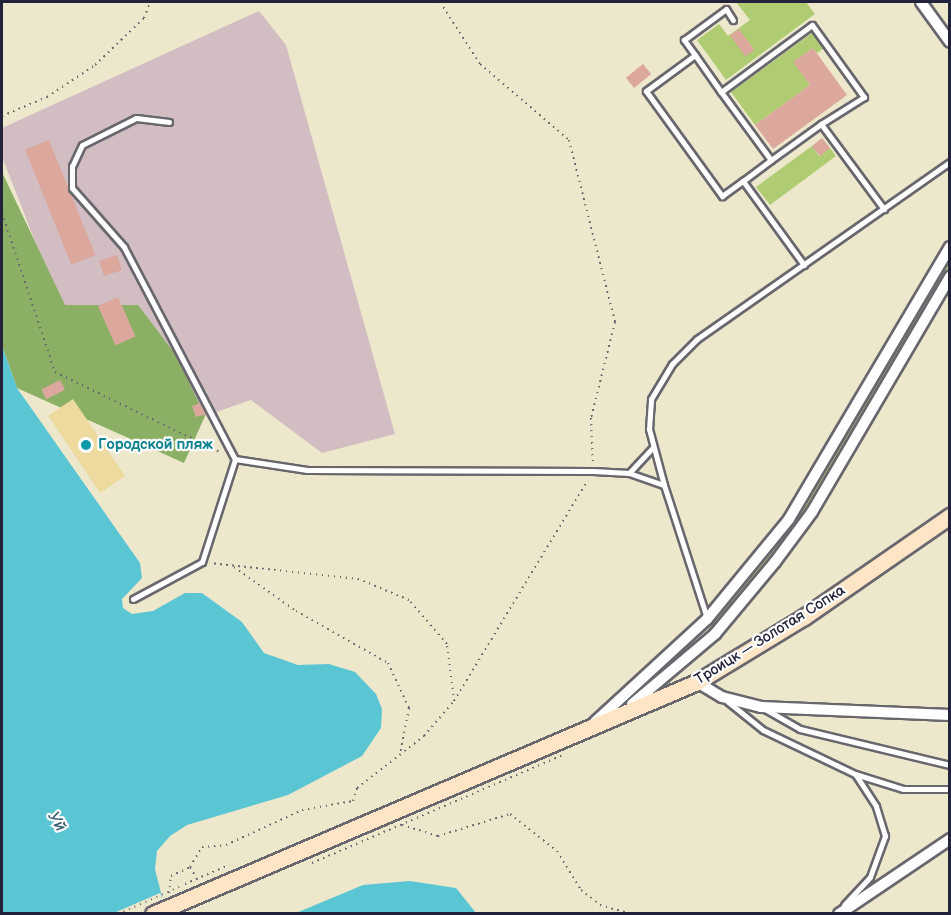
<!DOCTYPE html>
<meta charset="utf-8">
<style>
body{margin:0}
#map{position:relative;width:951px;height:915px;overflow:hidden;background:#ede7cc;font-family:"Balsamiq Sans",sans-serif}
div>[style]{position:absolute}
.industrial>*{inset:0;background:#d2bec2}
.green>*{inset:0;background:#afcc73}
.forest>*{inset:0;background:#8bb065}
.sand>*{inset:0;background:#eeda9e;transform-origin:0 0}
.water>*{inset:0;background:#5ac6d4}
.pier>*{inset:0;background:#ede7cc}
.building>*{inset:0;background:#dca89d;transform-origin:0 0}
.path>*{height:2px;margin-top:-1px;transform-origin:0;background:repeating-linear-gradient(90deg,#69676e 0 1.5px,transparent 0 6px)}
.roads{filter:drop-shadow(2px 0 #69676e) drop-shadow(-2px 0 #69676e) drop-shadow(0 2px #69676e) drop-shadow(0 -2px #69676e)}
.lane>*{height:5px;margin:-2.5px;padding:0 2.5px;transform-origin:2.5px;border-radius:2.5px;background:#fff}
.street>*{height:10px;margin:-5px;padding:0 5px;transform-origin:5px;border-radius:5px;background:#fff}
.secondary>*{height:15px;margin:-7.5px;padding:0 7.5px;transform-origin:7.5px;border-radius:7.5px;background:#fde5c5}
.path-bridge>*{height:2px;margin-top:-1px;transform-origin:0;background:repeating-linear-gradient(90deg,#69676e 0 1.5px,transparent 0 6px)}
.dots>*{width:16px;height:16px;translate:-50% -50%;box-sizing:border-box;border:3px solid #fff;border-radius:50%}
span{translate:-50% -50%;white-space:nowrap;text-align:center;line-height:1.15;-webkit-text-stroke:4.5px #fff;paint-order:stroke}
.culture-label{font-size:15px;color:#0d838f;font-weight:700}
.left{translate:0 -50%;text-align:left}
.street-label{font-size:15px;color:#22223b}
.water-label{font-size:16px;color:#365b71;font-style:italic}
.frame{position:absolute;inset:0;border:3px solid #22223b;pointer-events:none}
</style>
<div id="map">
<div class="industrial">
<div style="clip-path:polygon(259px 11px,286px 45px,395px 434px,322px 453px,251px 400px,153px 434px,87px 374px,2px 157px,2px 128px)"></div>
</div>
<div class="green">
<div style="clip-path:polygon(736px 2px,806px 2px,815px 14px,726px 80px,697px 40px,719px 24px,728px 36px,750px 20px)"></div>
<div style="clip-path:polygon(812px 33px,824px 48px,817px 53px,813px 48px,794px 62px,810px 85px,755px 125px,731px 92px)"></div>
<div style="clip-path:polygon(812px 146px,819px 156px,830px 148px,836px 156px,770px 205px,756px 187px)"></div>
<div style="clip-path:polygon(949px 255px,949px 270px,812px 503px,711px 632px,707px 628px,805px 501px)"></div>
</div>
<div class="forest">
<div style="clip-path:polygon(2px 172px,65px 305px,138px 305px,176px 355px,205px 416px,184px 463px,17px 388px,2px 346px)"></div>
</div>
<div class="sand">
<div style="left:73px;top:399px;width:93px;height:30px;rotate:56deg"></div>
</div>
<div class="water">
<div style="clip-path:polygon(2px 346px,17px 388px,140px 563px,142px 578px,122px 599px,123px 608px,132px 614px,153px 611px,185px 593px,202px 593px,242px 622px,264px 653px,298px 665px,329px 664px,355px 672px,376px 694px,382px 709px,381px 728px,362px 756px,288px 795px,187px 825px,170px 836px,157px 851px,155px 869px,166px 913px,2px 913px)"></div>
<div style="clip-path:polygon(410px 881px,456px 888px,476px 913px,296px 913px,363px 885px)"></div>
</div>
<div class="pier">
<div style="clip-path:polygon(160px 893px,169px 914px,114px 913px)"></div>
</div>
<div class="building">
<div style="left:739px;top:29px;width:26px;height:11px;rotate:54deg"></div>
<div style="clip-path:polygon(813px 48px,847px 95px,773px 149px,755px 125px,810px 85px,793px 62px)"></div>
<div style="left:643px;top:64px;width:13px;height:22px;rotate:51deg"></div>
<div style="left:822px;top:138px;width:13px;height:13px;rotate:51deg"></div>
<div style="left:49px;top:140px;width:124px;height:26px;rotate:68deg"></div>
<div style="left:117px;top:255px;width:16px;height:19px;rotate:72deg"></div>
<div style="left:118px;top:297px;width:43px;height:22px;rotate:66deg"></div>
<div style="left:60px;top:380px;width:11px;height:21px;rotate:63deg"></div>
<div style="clip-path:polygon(200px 403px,206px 414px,196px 417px,192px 406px)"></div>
</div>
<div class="path">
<div style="left:440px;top:2px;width:74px;rotate:57.2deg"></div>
<div style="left:480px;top:64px;width:117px;rotate:40.5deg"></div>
<div style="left:569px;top:140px;width:188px;rotate:75.8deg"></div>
<div style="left:615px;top:322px;width:99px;rotate:104deg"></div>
<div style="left:591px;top:418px;width:46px;rotate:87.5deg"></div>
<div style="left:2px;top:116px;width:49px;rotate:-22.9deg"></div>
<div style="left:47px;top:97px;width:58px;rotate:-33.7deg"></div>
<div style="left:95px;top:65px;width:68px;rotate:-43.8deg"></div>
<div style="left:144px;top:18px;width:17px;rotate:-69deg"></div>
<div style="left:2px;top:213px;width:168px;rotate:71.6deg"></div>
<div style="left:55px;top:372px;width:183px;rotate:25.9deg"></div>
<div style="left:234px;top:567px;width:76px;rotate:35.4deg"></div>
<div style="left:296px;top:611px;width:106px;rotate:29.5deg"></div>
<div style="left:388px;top:663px;width:50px;rotate:65deg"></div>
<div style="left:409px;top:708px;width:47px;rotate:101.1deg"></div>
<div style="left:454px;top:701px;width:258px;rotate:-58.8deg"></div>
<div style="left:402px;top:825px;width:38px;rotate:17deg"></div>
<div style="left:438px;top:836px;width:75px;rotate:-17deg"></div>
<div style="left:510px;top:814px;width:60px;rotate:38.2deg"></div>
<div style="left:557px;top:851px;width:46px;rotate:58.4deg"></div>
<div style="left:581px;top:890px;width:24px;rotate:38deg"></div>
<div style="left:600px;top:905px;width:32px;rotate:16deg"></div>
<div style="left:312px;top:863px;width:273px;rotate:-23.3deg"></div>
<div style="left:197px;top:879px;width:14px;rotate:-120deg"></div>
<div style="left:190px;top:867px;width:23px;rotate:-59deg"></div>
<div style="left:202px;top:847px;width:24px;rotate:-5deg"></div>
<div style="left:226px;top:845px;width:84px;rotate:-24.7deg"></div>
<div style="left:302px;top:810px;width:52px;rotate:-10deg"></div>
<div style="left:353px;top:801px;width:14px;rotate:-73deg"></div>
<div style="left:357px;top:788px;width:85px;rotate:-37.8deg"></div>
<div style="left:424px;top:736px;width:46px;rotate:-49.4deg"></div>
<div style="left:454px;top:701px;width:57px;rotate:-97deg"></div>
<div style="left:447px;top:644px;width:58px;rotate:-130.8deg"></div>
<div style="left:409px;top:600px;width:54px;rotate:-157.2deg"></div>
<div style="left:359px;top:579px;width:150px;rotate:-173.9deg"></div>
<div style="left:185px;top:884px;width:48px;rotate:-23.4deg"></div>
<div style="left:169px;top:893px;width:17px;rotate:-83deg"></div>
<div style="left:171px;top:876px;width:21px;rotate:-25deg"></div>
</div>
<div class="roads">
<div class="lane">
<div style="left:695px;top:55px;width:19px;rotate:-126deg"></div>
<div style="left:684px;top:40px;width:52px;rotate:-36.4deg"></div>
<div style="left:726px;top:9px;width:13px;rotate:58deg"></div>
<div style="left:721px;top:92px;width:45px;rotate:-125.1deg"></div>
<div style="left:695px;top:55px;width:61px;rotate:143.7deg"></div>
<div style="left:646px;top:91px;width:130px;rotate:54.1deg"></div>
<div style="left:722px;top:196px;width:26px;rotate:-36deg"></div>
<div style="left:169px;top:122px;width:33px;rotate:-173deg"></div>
<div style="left:136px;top:118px;width:60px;rotate:153.4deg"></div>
<div style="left:82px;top:145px;width:23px;rotate:115deg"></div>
<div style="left:72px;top:166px;width:22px;rotate:90deg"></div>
<div style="left:72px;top:188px;width:79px;rotate:48.6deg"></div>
<div style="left:124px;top:247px;width:239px;rotate:62.4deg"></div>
<div style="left:235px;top:459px;width:73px;rotate:8.7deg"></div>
<div style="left:307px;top:470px;width:286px;rotate:0.2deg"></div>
<div style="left:593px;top:471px;width:36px;rotate:3deg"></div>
<div style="left:629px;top:473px;width:37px;rotate:19deg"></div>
<div style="left:664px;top:485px;width:140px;rotate:72.1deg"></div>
<div style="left:771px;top:160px;width:62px;rotate:-35.8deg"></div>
<div style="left:821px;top:124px;width:106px;rotate:53.5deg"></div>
<div style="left:804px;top:265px;width:104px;rotate:-126deg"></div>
<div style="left:743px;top:181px;width:35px;rotate:-37deg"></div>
<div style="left:771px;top:160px;width:84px;rotate:-126.3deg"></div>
<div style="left:721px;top:92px;width:113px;rotate:-36.4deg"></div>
<div style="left:812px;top:25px;width:89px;rotate:54.2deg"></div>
<div style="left:864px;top:97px;width:51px;rotate:147.9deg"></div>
<div style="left:629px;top:473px;width:35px;rotate:-47deg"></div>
<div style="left:664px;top:485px;width:58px;rotate:-105deg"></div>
<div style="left:649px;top:429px;width:30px;rotate:-86deg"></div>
<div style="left:651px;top:399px;width:41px;rotate:-59deg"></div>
<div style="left:672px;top:364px;width:35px;rotate:-45deg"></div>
<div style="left:697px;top:339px;width:309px;rotate:-35deg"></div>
<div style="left:133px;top:599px;width:78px;rotate:-28.2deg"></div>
<div style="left:202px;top:562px;width:108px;rotate:-72.2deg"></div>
<div style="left:727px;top:701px;width:46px;rotate:38.9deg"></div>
<div style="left:763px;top:730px;width:102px;rotate:25.6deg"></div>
<div style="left:855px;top:774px;width:50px;rotate:17.4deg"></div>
<div style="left:903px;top:789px;width:47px"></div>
<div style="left:765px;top:709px;width:40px;rotate:29.7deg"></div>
<div style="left:800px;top:729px;width:154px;rotate:13.5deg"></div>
<div style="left:844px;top:905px;width:38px;rotate:-47deg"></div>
<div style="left:870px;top:877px;width:44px;rotate:-69.9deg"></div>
<div style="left:885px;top:836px;width:31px;rotate:-107deg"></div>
<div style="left:876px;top:806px;width:38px;rotate:-123deg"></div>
</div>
<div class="street">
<div style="left:921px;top:2px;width:49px;rotate:54.1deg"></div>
<div style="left:697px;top:682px;width:29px;rotate:31deg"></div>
<div style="left:722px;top:697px;width:40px;rotate:14.4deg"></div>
<div style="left:761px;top:707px;width:189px;rotate:2.4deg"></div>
<div style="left:632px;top:704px;width:109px;rotate:-40.1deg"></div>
<div style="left:715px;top:634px;width:94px;rotate:-50.2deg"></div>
<div style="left:775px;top:562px;width:62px;rotate:-53.5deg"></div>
<div style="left:812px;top:512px;width:273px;rotate:-59.6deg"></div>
<div style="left:595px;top:722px;width:152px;rotate:-42.6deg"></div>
<div style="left:707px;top:619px;width:129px;rotate:-50.6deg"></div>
<div style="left:789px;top:519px;width:316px;rotate:-59.4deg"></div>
<div style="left:839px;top:914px;width:134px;rotate:-34deg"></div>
</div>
<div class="secondary">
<div style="left:153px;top:914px;width:591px;rotate:-23.1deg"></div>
<div style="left:697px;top:682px;width:125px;rotate:-31.3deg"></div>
<div style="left:804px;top:617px;width:178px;rotate:-34.7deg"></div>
</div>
</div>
<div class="path-bridge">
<div style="left:118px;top:914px;width:67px;rotate:-23.9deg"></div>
</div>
<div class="dots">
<div style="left:86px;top:445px;background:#0f9aa8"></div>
</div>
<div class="culture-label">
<span class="left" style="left:98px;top:445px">Городской пляж</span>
</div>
<div class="street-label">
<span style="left:770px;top:635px;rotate:-32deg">Троицк — Золотая Сопка</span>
</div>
<div class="water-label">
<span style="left:56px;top:822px;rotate:59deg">Уй</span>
</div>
<div class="frame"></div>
</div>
